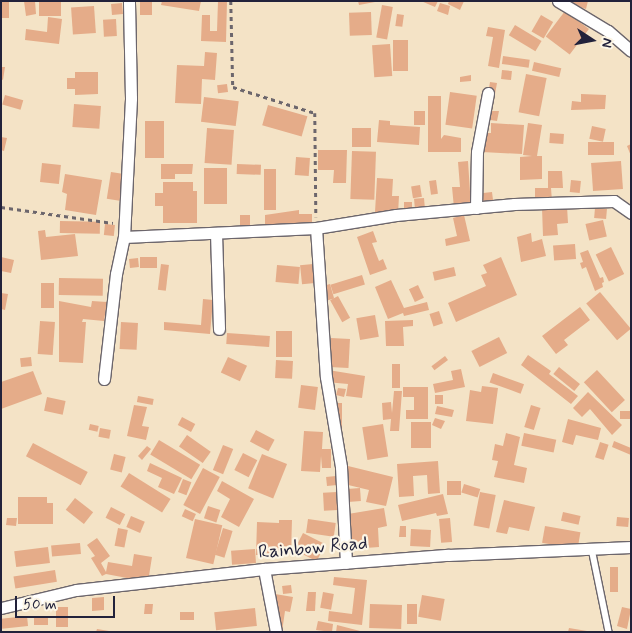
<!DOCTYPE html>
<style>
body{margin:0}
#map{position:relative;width:632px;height:633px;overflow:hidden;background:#f4e3c6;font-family:Mynerve,sans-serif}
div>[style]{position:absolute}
.building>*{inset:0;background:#e5ac89;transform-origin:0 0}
.path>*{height:2.5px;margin-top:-1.25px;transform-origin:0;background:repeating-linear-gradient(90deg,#6c666c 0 4px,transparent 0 8px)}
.roads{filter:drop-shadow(1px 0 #6c666c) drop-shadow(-1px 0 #6c666c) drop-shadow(0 1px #6c666c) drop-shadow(0 -1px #6c666c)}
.lane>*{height:5.5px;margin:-2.75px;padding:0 2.75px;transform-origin:2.75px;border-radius:2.75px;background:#fff}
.street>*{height:11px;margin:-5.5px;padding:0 5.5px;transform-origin:5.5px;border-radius:5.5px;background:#fff}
span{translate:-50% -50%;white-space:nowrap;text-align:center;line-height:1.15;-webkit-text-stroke:4.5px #fcf5e5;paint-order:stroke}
.street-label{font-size:19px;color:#22223b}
.frame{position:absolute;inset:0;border:2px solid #22223b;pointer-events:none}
.north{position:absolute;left:567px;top:15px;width:50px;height:50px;-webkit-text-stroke:4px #fcf5e5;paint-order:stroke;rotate:101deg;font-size:14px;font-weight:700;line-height:20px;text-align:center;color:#22223b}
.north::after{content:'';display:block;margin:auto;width:18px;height:22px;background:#22223b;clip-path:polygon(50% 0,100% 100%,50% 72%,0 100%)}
.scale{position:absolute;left:15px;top:596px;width:100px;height:22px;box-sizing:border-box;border:2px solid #22223b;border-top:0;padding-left:6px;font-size:15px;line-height:18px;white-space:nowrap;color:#22223b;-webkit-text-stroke:4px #fcf5e5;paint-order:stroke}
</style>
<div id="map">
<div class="building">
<div style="left:1px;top:1px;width:8px;height:17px"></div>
<div style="clip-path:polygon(24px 1px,35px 1px,36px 14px,26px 16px)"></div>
<div style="left:39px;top:1px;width:22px;height:15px"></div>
<div style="left:140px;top:1px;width:12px;height:14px"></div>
<div style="clip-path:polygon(162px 1px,201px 1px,199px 11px,161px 5px)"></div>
<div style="clip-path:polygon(218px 1px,227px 1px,226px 42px,201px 41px,202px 15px,210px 15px,210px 31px,217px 31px)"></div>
<div style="clip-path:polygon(358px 1px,375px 1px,375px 2px,359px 5px)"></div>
<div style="clip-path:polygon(421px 1px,438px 1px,435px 7px)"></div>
<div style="clip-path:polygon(449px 1px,464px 1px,460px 10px,448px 4px)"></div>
<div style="clip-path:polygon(562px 1px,588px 1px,586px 9px)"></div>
<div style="left:122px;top:3px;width:11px;height:11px;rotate:85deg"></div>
<div style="clip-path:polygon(440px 3px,450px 6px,448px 15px,437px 11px)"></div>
<div style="left:382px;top:5px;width:11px;height:33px;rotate:10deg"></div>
<div style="left:94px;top:6px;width:27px;height:23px;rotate:86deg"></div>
<div style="left:565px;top:11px;width:30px;height:32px;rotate:37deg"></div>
<div style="left:371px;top:12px;width:23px;height:22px;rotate:88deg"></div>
<div style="left:397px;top:14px;width:7px;height:12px;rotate:8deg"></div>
<div style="left:541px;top:15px;width:14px;height:19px;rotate:30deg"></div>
<div style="clip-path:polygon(48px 17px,62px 19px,59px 44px,25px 40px,26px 29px,47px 32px)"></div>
<div style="left:116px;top:19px;width:17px;height:13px;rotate:87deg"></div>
<div style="left:515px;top:25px;width:31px;height:12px;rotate:31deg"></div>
<div style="clip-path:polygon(488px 27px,505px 30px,499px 68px,488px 66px,493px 37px,486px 36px)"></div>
<div style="left:393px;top:40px;width:15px;height:31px"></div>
<div style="left:390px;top:44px;width:32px;height:18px;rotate:86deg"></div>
<div style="clip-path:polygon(205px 52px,217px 53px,215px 80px,202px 79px,201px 104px,175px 103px,177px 65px,204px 66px)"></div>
<div style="left:503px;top:56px;width:27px;height:8px;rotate:8deg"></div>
<div style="left:534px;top:62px;width:28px;height:9px;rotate:13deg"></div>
<div style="clip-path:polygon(1px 67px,5px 67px,3px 80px,1px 79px)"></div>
<div style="left:502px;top:70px;width:10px;height:9px;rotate:6deg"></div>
<div style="clip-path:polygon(75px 72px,98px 72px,98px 94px,75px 95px,75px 89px,67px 89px,67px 78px,75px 78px)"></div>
<div style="left:526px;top:74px;width:21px;height:39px;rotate:11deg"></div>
<div style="clip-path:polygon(471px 75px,471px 81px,460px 82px,460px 77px)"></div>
<div style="clip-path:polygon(490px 82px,497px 83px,492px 111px,499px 111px,497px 121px,484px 119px)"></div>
<div style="left:227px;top:84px;width:8px;height:10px;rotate:83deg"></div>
<div style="left:450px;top:92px;width:27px;height:33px;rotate:8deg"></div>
<div style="clip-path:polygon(581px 94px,606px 95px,605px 109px,571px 110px,572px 101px,581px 102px)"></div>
<div style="left:5px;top:95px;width:19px;height:10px;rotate:16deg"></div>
<div style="clip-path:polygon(428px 96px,441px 96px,441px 139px,444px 135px,461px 138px,461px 152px,428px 152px)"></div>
<div style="left:204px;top:97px;width:35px;height:25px;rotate:7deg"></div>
<div style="left:74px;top:104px;width:27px;height:23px;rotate:4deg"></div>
<div style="left:268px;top:105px;width:41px;height:21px;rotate:16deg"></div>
<div style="left:425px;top:111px;width:14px;height:11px;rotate:90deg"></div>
<div style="clip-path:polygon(379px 120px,390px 121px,390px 125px,420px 127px,419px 145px,377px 142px)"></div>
<div style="left:145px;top:121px;width:19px;height:37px"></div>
<div style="clip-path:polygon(491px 123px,524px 125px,522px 154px,482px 152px,483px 133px,491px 133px)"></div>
<div style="clip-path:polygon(528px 123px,542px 125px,537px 156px,542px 156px,542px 179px,520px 180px,520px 157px,532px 156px,523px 155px)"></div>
<div style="left:592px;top:126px;width:14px;height:13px;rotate:12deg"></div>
<div style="left:207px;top:128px;width:27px;height:35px;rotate:4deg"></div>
<div style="left:352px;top:128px;width:19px;height:19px"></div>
<div style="left:550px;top:133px;width:14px;height:10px;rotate:4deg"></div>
<div style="clip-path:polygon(1px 137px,7px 138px,4px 151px,1px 150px)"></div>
<div style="left:588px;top:142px;width:26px;height:13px"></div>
<div style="clip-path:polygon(631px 144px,631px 156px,627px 146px)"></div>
<div style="clip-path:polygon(318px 150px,347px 150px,346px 183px,333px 183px,334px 170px,318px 170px)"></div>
<div style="left:352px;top:151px;width:24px;height:48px;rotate:2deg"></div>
<div style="left:296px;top:157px;width:14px;height:18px;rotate:4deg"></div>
<div style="clip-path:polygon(468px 161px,471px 207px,454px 208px,452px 187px,460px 187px,458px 162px)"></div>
<div style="left:621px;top:161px;width:28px;height:30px;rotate:86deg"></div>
<div style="left:42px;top:163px;width:19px;height:19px;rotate:6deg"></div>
<div style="clip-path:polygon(161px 164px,193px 164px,192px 174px,175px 174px,175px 179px,161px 179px)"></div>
<div style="left:237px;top:164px;width:24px;height:10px;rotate:2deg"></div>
<div style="left:204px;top:168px;width:23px;height:36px"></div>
<div style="left:264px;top:169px;width:12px;height:41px"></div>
<div style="clip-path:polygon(548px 171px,562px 171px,563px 188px,551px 188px,552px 201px,535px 201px,535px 188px,548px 188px)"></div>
<div style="left:111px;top:172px;width:13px;height:27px;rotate:9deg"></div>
<div style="clip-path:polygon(65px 174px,102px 180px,96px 215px,65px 210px,67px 194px,62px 192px)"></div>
<div style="clip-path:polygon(377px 178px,393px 179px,392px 196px,399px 196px,398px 214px,375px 212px)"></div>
<div style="left:436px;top:180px;width:14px;height:7px;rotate:82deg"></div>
<div style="left:571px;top:180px;width:10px;height:12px;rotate:6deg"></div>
<div style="clip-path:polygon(163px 182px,193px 182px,193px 191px,197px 191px,197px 223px,163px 223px,163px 206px,155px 206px,155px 193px,163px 193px)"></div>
<div style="left:420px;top:185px;width:12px;height:9px;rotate:81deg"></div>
<div style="left:492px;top:192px;width:8px;height:11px;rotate:83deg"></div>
<div style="left:424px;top:198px;width:12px;height:10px;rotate:85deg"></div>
<div style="left:404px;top:202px;width:8px;height:10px"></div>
<div style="clip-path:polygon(567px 206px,568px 223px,557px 224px,558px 235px,543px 236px,542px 208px)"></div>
<div style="left:595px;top:208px;width:12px;height:10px;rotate:5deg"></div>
<div style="clip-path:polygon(299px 210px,299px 214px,312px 214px,312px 224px,265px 226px,265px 215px)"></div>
<div style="left:240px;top:215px;width:10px;height:16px"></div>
<div style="clip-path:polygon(464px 215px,470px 241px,446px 246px,445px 239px,457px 236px,453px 218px)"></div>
<div style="left:603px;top:220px;width:17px;height:18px;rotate:77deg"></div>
<div style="left:60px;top:221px;width:40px;height:12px;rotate:1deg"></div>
<div style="left:105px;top:224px;width:10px;height:11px;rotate:6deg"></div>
<div style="clip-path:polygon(45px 230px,46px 237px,75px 234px,78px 256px,41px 260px,38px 231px)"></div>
<div style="clip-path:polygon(373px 231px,377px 242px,372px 243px,379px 261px,383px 259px,387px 269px,370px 275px,357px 237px)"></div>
<div style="clip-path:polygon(531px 233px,532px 242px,542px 239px,546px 256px,521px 262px,517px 237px)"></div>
<div style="left:575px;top:244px;width:15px;height:22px;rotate:86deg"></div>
<div style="left:611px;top:247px;width:30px;height:17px;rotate:64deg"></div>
<div style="clip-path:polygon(588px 250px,600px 278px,603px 277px,604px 282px,602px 283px,603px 287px,595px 291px,586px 267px,582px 269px,580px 263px,583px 262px,580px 253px)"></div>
<div style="clip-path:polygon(1px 257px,14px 260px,11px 273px,1px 271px)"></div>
<div style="left:140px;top:257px;width:17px;height:11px"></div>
<div style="clip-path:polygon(501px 257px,517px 295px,456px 322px,448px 303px,486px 286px,481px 275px,487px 273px,483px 265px)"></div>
<div style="left:138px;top:258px;width:9px;height:9px;rotate:84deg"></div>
<div style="left:161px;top:264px;width:8px;height:26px;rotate:7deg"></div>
<div style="left:313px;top:264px;width:19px;height:13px;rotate:84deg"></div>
<div style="left:277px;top:265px;width:23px;height:17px;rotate:5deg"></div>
<div style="left:454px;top:267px;width:9px;height:22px;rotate:77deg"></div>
<div style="left:362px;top:275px;width:10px;height:33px;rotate:73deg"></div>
<div style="left:59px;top:278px;width:44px;height:17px;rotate:1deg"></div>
<div style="clip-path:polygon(391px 280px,404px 308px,427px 302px,429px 310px,404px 316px,403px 313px,388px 319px,375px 287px)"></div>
<div style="left:41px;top:283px;width:13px;height:25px"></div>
<div style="left:330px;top:284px;width:15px;height:13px;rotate:74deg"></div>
<div style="left:418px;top:285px;width:14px;height:10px;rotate:65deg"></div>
<div style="left:600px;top:292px;width:48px;height:18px;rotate:50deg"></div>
<div style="clip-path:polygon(1px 293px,8px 294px,5px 310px,1px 309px)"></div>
<div style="left:338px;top:296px;width:25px;height:9px;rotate:61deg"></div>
<div style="clip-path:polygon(203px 299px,213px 300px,210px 334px,164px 330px,164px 322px,201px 325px)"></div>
<div style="clip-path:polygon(59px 301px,91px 307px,92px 301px,107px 302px,104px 321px,83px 319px,82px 322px,86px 322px,83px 363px,59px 362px)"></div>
<div style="clip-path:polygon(580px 307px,590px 320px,564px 340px,568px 345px,556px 354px,542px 336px)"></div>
<div style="left:439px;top:311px;width:13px;height:10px;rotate:72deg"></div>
<div style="left:375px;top:315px;width:22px;height:19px;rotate:80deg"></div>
<div style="clip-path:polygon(413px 320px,413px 326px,403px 327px,404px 346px,386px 346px,385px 321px)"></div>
<div style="left:40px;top:321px;width:15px;height:33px;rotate:4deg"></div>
<div style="left:121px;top:322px;width:17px;height:27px;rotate:3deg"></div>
<div style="left:276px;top:331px;width:16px;height:26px"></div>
<div style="left:227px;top:333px;width:43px;height:11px;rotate:4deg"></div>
<div style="left:499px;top:337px;width:18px;height:31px;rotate:63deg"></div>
<div style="left:331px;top:338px;width:19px;height:29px;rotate:3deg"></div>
<div style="clip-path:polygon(528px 355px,551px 371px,549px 374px,578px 396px,571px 404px,521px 365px)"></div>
<div style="left:445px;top:356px;width:5px;height:17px;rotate:53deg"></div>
<div style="left:31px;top:357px;width:9px;height:11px;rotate:84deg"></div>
<div style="left:228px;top:357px;width:21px;height:17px;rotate:25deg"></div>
<div style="left:276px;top:360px;width:17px;height:18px;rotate:3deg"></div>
<div style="left:392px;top:364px;width:8px;height:24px"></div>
<div style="left:559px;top:367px;width:27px;height:9px;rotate:39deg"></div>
<div style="clip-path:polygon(461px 369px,465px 387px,435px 393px,433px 384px,453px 380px,451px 371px)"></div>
<div style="clip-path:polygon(328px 370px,365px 376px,362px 398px,346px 396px,348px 384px,326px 382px)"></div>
<div style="left:597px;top:370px;width:41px;height:18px;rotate:47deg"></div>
<div style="clip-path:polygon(33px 371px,42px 394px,1px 409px,1px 382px)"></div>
<div style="left:493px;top:373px;width:33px;height:10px;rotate:20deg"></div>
<div style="left:301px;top:385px;width:17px;height:23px;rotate:7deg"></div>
<div style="clip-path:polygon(482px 386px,498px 388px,493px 424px,466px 421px,470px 390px,481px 392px)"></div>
<div style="clip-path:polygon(403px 387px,428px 387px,428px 419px,406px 419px,406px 410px,414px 410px,414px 397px,403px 397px)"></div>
<div style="clip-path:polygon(338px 388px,346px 389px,344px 397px,336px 395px)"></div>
<div style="clip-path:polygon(394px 391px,402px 391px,399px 431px,390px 431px,391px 419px,383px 420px,382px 403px,391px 402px,392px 413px)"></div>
<div style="clip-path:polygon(588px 392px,622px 425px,612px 435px,590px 409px,582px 417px,573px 408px)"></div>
<div style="left:435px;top:395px;width:8px;height:9px"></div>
<div style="left:138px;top:396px;width:16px;height:6px;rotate:11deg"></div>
<div style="left:47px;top:397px;width:19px;height:14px;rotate:12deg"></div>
<div style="left:330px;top:403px;width:12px;height:29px"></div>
<div style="clip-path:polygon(134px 405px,147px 407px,142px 426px,149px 427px,146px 440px,127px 436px)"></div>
<div style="left:531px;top:405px;width:10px;height:23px;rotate:17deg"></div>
<div style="clip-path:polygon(437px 406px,454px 410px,452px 417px,435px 414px)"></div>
<div style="left:631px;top:411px;width:8px;height:11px;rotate:90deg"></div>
<div style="left:182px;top:417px;width:15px;height:9px;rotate:28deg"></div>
<div style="clip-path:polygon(435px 418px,445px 421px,441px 429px,432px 425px)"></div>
<div style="clip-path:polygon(568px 419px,601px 428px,598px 440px,576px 435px,573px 445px,562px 442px)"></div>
<div style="left:411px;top:422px;width:20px;height:26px"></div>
<div style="left:90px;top:424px;width:9px;height:6px;rotate:13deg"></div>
<div style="left:383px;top:424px;width:33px;height:21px;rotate:81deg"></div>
<div style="left:100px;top:428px;width:11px;height:9px;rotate:10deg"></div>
<div style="left:256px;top:430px;width:21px;height:13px;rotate:28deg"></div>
<div style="clip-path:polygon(304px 431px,323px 432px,322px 449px,331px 449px,331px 468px,322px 468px,321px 456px,320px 472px,301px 471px)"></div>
<div style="clip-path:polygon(506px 433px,520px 437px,514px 465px,527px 468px,524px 483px,494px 477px,498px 461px,492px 460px,495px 444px,503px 446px)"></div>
<div style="left:524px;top:433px;width:33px;height:13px;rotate:12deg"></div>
<div style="left:187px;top:435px;width:29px;height:14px;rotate:35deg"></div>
<div style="left:159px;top:440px;width:48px;height:17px;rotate:31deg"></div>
<div style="clip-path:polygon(614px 441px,631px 448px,631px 455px,612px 447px)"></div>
<div style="left:600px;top:442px;width:9px;height:16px;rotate:18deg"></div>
<div style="left:33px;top:443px;width:62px;height:15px;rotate:28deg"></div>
<div style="left:223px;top:445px;width:11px;height:27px;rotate:22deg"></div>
<div style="clip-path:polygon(147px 446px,151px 449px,142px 460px,138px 456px)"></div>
<div style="left:243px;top:453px;width:16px;height:19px;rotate:27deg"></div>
<div style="left:114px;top:454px;width:12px;height:16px;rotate:14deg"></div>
<div style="left:262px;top:454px;width:27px;height:37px;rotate:22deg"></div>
<div style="clip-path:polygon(438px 461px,440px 493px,428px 494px,427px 475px,413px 476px,414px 496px,399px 497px,397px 464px)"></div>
<div style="clip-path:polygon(150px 463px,182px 478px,174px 494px,158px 487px,162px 478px,147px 471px)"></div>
<div style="clip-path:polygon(348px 466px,393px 477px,386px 506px,366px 502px,369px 490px,344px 484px)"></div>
<div style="left:203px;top:468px;width:19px;height:42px;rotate:28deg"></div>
<div style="left:129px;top:473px;width:49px;height:16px;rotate:32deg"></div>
<div style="left:336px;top:476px;width:9px;height:10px;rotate:84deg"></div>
<div style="left:183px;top:479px;width:9px;height:14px;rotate:21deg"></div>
<div style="clip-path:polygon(222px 481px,254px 499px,239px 527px,221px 517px,230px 499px,217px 491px)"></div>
<div style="left:447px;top:481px;width:14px;height:14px"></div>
<div style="left:464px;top:484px;width:17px;height:9px;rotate:17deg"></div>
<div style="left:360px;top:488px;width:13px;height:13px;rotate:86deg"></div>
<div style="left:337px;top:492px;width:18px;height:14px;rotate:87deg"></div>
<div style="left:480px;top:492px;width:16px;height:34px;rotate:11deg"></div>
<div style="clip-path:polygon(443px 494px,448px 514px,437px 516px,436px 513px,402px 521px,398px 505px)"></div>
<div style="clip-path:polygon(18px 497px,47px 497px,47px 503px,53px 503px,53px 524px,18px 524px)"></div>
<div style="left:75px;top:498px;width:23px;height:15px;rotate:38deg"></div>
<div style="clip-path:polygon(504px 500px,535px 507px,529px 531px,509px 527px,507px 534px,496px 532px)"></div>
<div style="left:208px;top:506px;width:13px;height:13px;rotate:18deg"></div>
<div style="left:111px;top:507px;width:16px;height:12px;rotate:27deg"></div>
<div style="clip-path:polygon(384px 508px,387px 526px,378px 528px,379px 547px,352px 549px,348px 514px)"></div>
<div style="left:185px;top:509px;width:12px;height:8px;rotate:24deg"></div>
<div style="left:563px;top:512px;width:18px;height:9px;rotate:13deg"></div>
<div style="left:131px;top:516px;width:15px;height:12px;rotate:23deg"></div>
<div style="left:617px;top:517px;width:12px;height:9px;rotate:5deg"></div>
<div style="clip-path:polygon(7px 518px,17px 518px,16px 526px,6px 525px)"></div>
<div style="left:450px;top:518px;width:24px;height:11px;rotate:85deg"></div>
<div style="left:195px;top:519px;width:28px;height:40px;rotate:13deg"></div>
<div style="left:308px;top:519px;width:28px;height:14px;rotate:8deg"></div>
<div style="clip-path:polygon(279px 520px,292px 520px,291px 554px,256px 555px,257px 522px,279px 523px)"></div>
<div style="clip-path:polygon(400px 526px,406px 526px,406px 537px,399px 537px)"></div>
<div style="left:545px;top:526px;width:36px;height:17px;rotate:10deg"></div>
<div style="left:118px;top:528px;width:10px;height:18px;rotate:11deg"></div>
<div style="left:223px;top:528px;width:10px;height:28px;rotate:17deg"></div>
<div style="left:411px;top:529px;width:20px;height:17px;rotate:3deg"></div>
<div style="left:303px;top:533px;width:25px;height:19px;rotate:27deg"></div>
<div style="clip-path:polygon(97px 538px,110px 556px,101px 563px,106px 572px,108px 562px,132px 566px,134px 554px,152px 557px,148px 582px,106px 574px,102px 576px,91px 558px,95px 556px,87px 545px)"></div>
<div style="left:80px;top:543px;width:11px;height:29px;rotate:85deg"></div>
<div style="left:48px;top:547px;width:16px;height:34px;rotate:83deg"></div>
<div style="left:255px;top:549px;width:14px;height:24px;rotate:86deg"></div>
<div style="left:610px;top:567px;width:8px;height:25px"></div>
<div style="left:55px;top:570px;width:12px;height:42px;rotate:81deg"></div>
<div style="clip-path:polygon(334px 577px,367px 580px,362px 625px,328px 621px,329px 611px,352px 614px,355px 588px,333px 585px)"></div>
<div style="left:291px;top:585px;width:8px;height:9px;rotate:83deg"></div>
<div style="clip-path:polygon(308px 592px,316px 592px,315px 611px,306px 611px)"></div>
<div style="left:323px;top:592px;width:11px;height:16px;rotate:10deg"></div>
<div style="clip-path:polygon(275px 594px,293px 597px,290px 612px,285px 611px,282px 632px,269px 632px)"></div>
<div style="left:422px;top:595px;width:23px;height:22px;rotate:10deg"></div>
<div style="clip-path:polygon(104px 597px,104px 610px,92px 611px,92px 598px)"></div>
<div style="clip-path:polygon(145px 604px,153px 604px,152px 614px,144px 614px)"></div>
<div style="left:370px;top:604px;width:32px;height:24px;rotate:2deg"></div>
<div style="left:407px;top:604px;width:10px;height:20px"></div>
<div style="left:56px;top:607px;width:12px;height:20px"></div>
<div style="clip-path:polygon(622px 607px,631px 609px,627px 629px,617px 626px)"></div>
<div style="left:255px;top:608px;width:18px;height:41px;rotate:84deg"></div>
<div style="left:194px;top:612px;width:8px;height:14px;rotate:90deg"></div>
<div style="left:27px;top:616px;width:10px;height:26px;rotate:84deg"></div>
<div style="left:34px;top:616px;width:14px;height:9px"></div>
<div style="clip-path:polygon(318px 621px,333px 624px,332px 632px,316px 630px)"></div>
<div style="clip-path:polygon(337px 625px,360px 631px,360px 632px,336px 632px)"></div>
<div style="clip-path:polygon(569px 628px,587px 631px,587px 632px,568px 632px)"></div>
<div style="clip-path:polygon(97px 629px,109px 631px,109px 632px,96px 632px)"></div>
</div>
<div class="path">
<div style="left:231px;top:1px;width:86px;rotate:88.7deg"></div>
<div style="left:233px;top:87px;width:86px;rotate:17.6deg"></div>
<div style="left:315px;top:113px;width:104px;rotate:89.4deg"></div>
<div style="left:1px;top:207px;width:113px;rotate:8.1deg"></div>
</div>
<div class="roads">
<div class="lane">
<div style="left:592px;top:549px;width:85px;rotate:78.4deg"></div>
</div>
<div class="street">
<div style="left:558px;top:1px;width:58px;rotate:31deg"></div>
<div style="left:608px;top:31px;width:30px;rotate:41deg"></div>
<div style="left:476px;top:208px;width:56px;rotate:-89deg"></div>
<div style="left:477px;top:152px;width:60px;rotate:-79.4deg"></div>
<div style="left:316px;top:228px;width:149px;rotate:86.2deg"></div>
<div style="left:326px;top:377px;width:91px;rotate:80.5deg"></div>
<div style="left:341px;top:467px;width:96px;rotate:87deg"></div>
<div style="left:216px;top:233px;width:96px;rotate:88.2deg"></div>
<div style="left:124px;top:237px;width:192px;rotate:-2.7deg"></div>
<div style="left:316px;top:228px;width:81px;rotate:-9.2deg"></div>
<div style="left:396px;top:215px;width:119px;rotate:-5.3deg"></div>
<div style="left:514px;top:204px;width:100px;rotate:-1.7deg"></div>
<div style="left:614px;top:201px;width:21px;rotate:35deg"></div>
<div style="left:104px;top:379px;width:106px;rotate:-83.5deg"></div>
<div style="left:116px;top:274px;width:38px;rotate:-78deg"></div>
<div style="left:124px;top:237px;width:139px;rotate:-87.1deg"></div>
<div style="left:131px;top:98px;width:97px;rotate:-91.2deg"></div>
<div style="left:264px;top:569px;width:64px;rotate:79.2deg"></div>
<div style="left:1px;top:608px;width:77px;rotate:-13.5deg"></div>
<div style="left:76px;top:590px;width:189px;rotate:-6.4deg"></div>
<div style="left:264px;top:569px;width:185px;rotate:-4.4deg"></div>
<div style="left:448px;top:555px;width:183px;rotate:-2.5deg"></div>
</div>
</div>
<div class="street-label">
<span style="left:313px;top:548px;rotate:-5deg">Rainbow Road</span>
</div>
<div class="frame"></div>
<div class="north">N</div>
<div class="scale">50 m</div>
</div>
